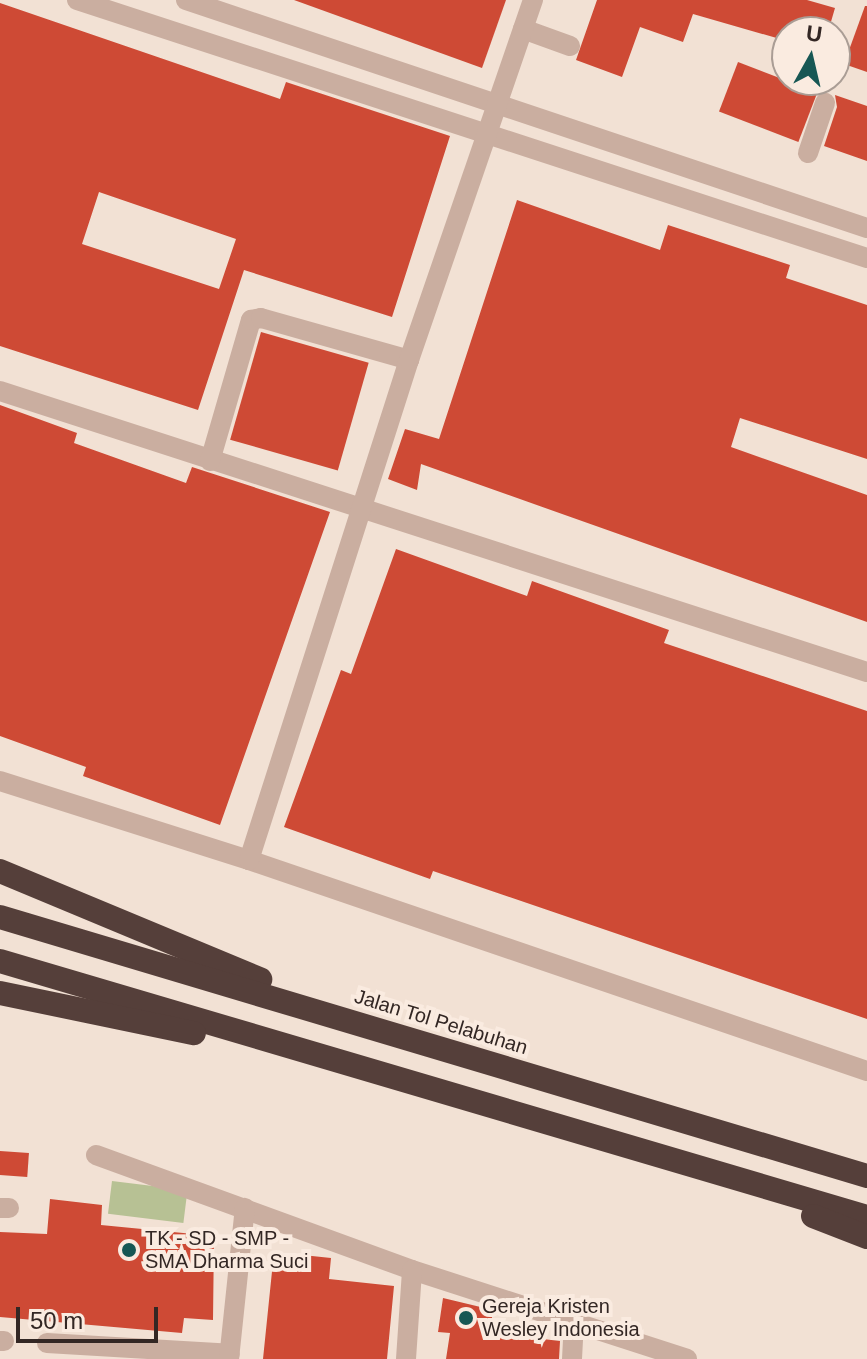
<!DOCTYPE html>
<style>
body{margin:0}
#map{position:relative;width:867px;height:1359px;overflow:hidden;background:#f2e1d4;font-family:Arial,sans-serif}
div>[style]{position:absolute}
.green>*{inset:0;background:#b7c194;transform-origin:0 0}
.building>*{inset:0;background:#ce4a35;transform-origin:0 0}
.minor>*{height:20px;margin:-10px;padding:0 10px;transform-origin:10px;border-radius:10px;background:#caaea0}
.highway>*{height:24px;margin:-12px;padding:0 12px;transform-origin:12px;border-radius:12px;background:#553f3a}
.dots>*{width:22px;height:22px;translate:-50% -50%;box-sizing:border-box;border:4px solid #faebe0;border-radius:50%}
span{translate:-50% -50%;white-space:nowrap;text-align:center;line-height:1.15;-webkit-text-stroke:8px #faebe0;paint-order:stroke}
.street-label{font-size:20px;color:#332724}
.poi-label{font-size:20px;color:#332724}
.left{translate:0 -50%;text-align:left}
.north{position:absolute;left:771px;top:16px;width:80px;height:80px;box-sizing:border-box;background:#faebe0;border:2px solid #aa9d95;border-radius:50%;rotate:8deg;font-size:22px;font-weight:700;line-height:32px;text-align:center;color:#332724}
.north::after{content:'';display:block;margin:auto;width:28px;height:36px;background:#175754;clip-path:polygon(50% 0,100% 100%,50% 72%,0 100%)}
.scale{position:absolute;left:16px;top:1307px;width:142px;height:36px;box-sizing:border-box;border:4px solid #332724;border-top:0;padding-left:10px;font-size:24px;line-height:28px;white-space:nowrap;color:#332724;-webkit-text-stroke:6px #faebe0;paint-order:stroke}
</style>
<div id="map">
<div class="green">
<div style="left:112px;top:1181px;width:76px;height:33px;rotate:7deg"></div>
</div>
<div class="building">
<div style="clip-path:polygon(294px 0,506px 0,482px 68px)"></div>
<div style="clip-path:polygon(597px 0,807px 0,835px 8px,828px 32px,787px 32px,787px 41px,693px 14px,683px 42px,640px 27px,622px 77px,576px 60px)"></div>
<div style="clip-path:polygon(evenodd,0 3px,280px 99px,286px 82px,450px 136px,392px 317px,244px 270px,198px 410px,0 346px,0 3px,99px 192px,236px 239px,219px 289px,82px 244px,99px 192px)"></div>
<div style="clip-path:polygon(865px 6px,867px 6px,867px 72px,844px 64px)"></div>
<div style="left:738px;top:62px;width:85px;height:53px;rotate:21deg"></div>
<div style="clip-path:polygon(835px 95px,867px 106px,867px 161px,824px 146px,837px 107px)"></div>
<div style="clip-path:polygon(517px 200px,660px 250px,668px 225px,790px 265px,786px 278px,867px 305px,867px 459px,740px 418px,731px 447px,867px 495px,867px 622px,421px 464px,417px 490px,388px 479px,405px 429px,439px 439px)"></div>
<div style="left:261px;top:332px;width:112px;height:112px;rotate:16deg"></div>
<div style="clip-path:polygon(0 405px,77px 433px,74px 443px,186px 483px,192px 467px,330px 512px,220px 825px,83px 776px,86px 767px,0 736px)"></div>
<div style="clip-path:polygon(396px 549px,527px 596px,532px 581px,669px 630px,664px 643px,867px 711px,867px 1019px,433px 871px,430px 879px,284px 827px,341px 670px,351px 674px)"></div>
<div style="left:0;top:1151px;width:29px;height:24px;rotate:4deg"></div>
<div style="clip-path:polygon(50px 1199px,102px 1205px,101px 1225px,214px 1236px,213px 1320px,184px 1318px,182px 1333px,0 1317px,0 1232px,47px 1234px)"></div>
<div style="clip-path:polygon(274px 1252px,331px 1258px,329px 1279px,394px 1286px,387px 1359px,263px 1359px)"></div>
<div style="clip-path:polygon(443px 1298px,493px 1310px,490px 1333px,560px 1341px,559px 1359px,446px 1359px,450px 1333px,438px 1332px)"></div>
</div>
<div class="minor">
<div style="left:77px;top:0;width:831px;rotate:18.09deg"></div>
<div style="left:186px;top:0;width:718px;rotate:18.51deg"></div>
<div style="left:523px;top:29px;width:50px;rotate:19.9deg"></div>
<div style="left:808px;top:153px;width:53px;rotate:-71.2deg"></div>
<div style="left:0;top:391px;width:911px;rotate:17.96deg"></div>
<div style="left:210px;top:461px;width:147px;rotate:-73.8deg"></div>
<div style="left:251px;top:320px;width:10px;rotate:-11deg"></div>
<div style="left:261px;top:318px;width:154px;rotate:15.8deg"></div>
<div style="left:0;top:781px;width:261px;rotate:17.6deg"></div>
<div style="left:249px;top:860px;width:653px;rotate:18.85deg"></div>
<div style="left:249px;top:860px;width:525px;rotate:-72.26deg"></div>
<div style="left:409px;top:360px;width:381px;rotate:-71deg"></div>
<div style="left:96px;top:1155px;width:336px;rotate:20deg"></div>
<div style="left:412px;top:1270px;width:289px;rotate:17.9deg"></div>
<div style="left:0;top:1208px;width:9px"></div>
<div style="left:0;top:1341px;width:4px"></div>
<div style="left:47px;top:1343px;width:183px;rotate:3.4deg"></div>
<div style="left:229px;top:1359px;width:152px;rotate:-84deg"></div>
<div style="left:406px;top:1359px;width:89px;rotate:-86.1deg"></div>
<div style="left:572px;top:1359px;width:37px;rotate:-87deg"></div>
</div>
<div class="highway">
<div style="left:0;top:871px;width:282px;rotate:22.6deg"></div>
<div style="left:0;top:917px;width:905px;rotate:16.63deg"></div>
<div style="left:0;top:961px;width:904px;rotate:16.45deg"></div>
<div style="left:0;top:993px;width:198px;rotate:11.7deg"></div>
<div style="left:813px;top:1216px;width:58px;rotate:21.3deg"></div>
</div>
<div class="dots">
<div style="left:129px;top:1250px;background:#175754"></div>
<div style="left:466px;top:1318px;background:#175754"></div>
</div>
<div class="street-label">
<span style="left:441px;top:1022px;rotate:17deg">Jalan Tol Pelabuhan</span>
</div>
<div class="poi-label">
<span class="left" style="left:145px;top:1250px">TK - SD - SMP -<br>SMA Dharma Suci</span>
<span class="left" style="left:482px;top:1318px">Gereja Kristen<br>Wesley Indonesia</span>
</div>
<div class="north">U</div>
<div class="scale">50 m</div>
</div>
